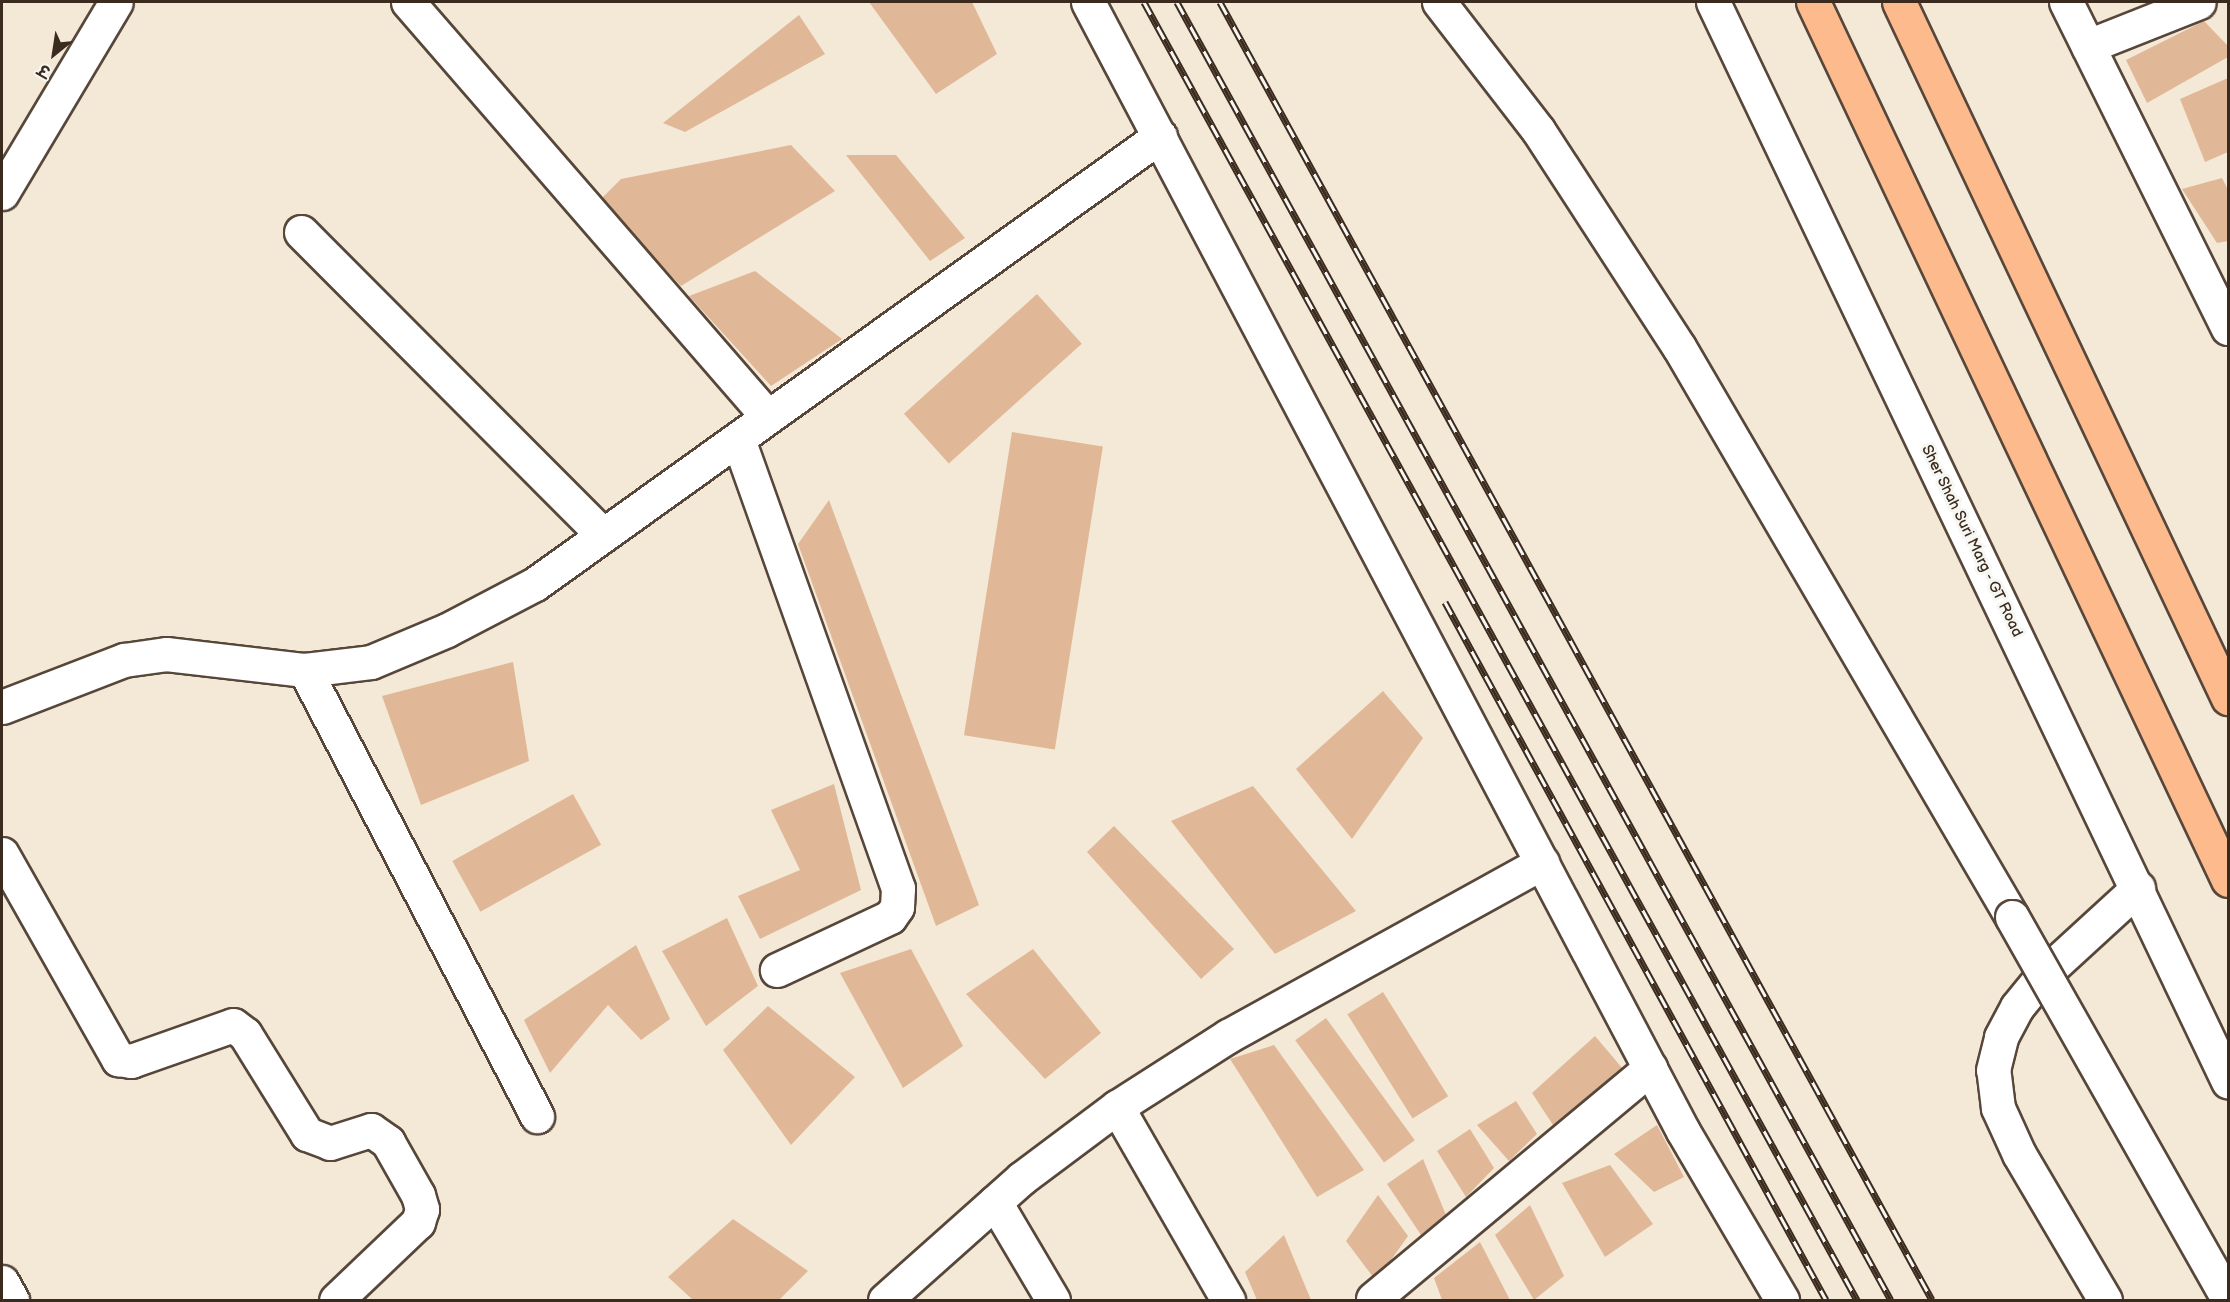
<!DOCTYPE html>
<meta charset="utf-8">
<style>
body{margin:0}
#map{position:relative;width:2230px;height:1302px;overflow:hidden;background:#f4e9d7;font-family:"Balsamiq Sans","Playpen Sans Deva",sans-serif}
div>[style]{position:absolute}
.building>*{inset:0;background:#e0b897;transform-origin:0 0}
.roads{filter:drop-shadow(2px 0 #57473a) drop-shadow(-2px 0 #57473a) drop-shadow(0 2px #57473a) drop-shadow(0 -2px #57473a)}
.minor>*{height:33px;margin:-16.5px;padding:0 16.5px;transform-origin:16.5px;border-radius:16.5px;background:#fff}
.tertiary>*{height:33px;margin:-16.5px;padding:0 16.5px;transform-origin:16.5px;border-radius:16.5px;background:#fff}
.trunk>*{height:33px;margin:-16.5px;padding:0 16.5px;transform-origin:16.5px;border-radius:16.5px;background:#fcba8d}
.rail>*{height:7px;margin-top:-3.5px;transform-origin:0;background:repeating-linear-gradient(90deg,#f6f6f2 0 14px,#3b2a1e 0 28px);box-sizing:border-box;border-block:2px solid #3b2a1e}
.bridges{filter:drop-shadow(2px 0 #57473a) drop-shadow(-2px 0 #57473a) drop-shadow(0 2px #57473a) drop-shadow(0 -2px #57473a)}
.tertiary-bridge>*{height:33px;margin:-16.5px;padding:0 16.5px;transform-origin:16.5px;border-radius:16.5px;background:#fff}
span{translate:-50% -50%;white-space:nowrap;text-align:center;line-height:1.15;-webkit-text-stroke:6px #f6f6f2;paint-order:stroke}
.street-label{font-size:15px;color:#3b2a1e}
.frame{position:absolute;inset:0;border:3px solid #3b2a1e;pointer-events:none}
.north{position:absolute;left:24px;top:24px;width:60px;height:60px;-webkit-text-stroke:4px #f6f6f2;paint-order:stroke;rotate:210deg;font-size:16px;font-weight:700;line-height:24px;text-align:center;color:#3b2a1e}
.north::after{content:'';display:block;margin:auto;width:21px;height:27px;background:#3b2a1e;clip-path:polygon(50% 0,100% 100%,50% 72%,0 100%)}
</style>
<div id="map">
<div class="building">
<div style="clip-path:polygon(869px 2px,972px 2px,997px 54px,936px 94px)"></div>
<div style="clip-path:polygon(799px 15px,825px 54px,685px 132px,663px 123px)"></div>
<div style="clip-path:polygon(2204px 21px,2228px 46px,2228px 57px,2147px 103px,2126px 60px)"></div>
<div style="clip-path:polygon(2228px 78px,2228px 152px,2205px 162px,2180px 99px)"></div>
<div style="clip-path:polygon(791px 145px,835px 191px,681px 286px,600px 200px,621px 179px)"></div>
<div style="clip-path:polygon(846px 155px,896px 155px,965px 238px,930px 261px)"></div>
<div style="clip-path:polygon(2222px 178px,2228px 190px,2228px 241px,2217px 243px,2182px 189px)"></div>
<div style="clip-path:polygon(755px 271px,842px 339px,771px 386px,689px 296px)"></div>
<div style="left:1037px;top:294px;width:67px;height:179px;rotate:48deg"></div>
<div style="left:1012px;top:432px;width:92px;height:307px;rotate:9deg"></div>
<div style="clip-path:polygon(829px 500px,979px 905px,936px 926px,798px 544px)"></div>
<div style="clip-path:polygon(513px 662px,529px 761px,421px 805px,382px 696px)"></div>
<div style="clip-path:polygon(1383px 691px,1423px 738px,1352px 839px,1296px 769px)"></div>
<div style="clip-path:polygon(834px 784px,861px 890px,760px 939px,738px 896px,800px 870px,771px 810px)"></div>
<div style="clip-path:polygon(1253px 786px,1356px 911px,1275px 954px,1171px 821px)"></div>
<div style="left:573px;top:794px;width:58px;height:138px;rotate:61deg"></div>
<div style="clip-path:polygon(1114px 826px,1234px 949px,1201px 979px,1087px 852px)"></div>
<div style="clip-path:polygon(727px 918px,758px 986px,706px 1026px,662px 951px)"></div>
<div style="clip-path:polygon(636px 945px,670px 1019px,641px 1040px,608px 1005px,550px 1073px,524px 1020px)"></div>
<div style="clip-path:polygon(911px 949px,963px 1046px,903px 1088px,840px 973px)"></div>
<div style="clip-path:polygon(1033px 949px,1101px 1033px,1045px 1079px,966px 994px)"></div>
<div style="left:1383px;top:992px;width:123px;height:42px;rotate:58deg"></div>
<div style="clip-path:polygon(768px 1006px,855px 1077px,791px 1145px,723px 1050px)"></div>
<div style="left:1326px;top:1018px;width:151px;height:38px;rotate:54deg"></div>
<div style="clip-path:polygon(1595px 1036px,1623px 1069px,1553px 1125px,1532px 1093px)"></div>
<div style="clip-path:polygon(1274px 1045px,1364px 1170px,1317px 1197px,1230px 1059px)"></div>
<div style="clip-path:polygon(1516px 1101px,1537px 1134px,1509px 1161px,1477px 1125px)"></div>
<div style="clip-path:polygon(1657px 1125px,1684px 1177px,1654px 1192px,1614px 1154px)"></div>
<div style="clip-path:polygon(1470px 1129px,1494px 1168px,1466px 1197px,1437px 1151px)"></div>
<div style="clip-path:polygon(1423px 1159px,1446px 1215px,1421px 1235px,1387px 1184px)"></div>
<div style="clip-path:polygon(1610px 1165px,1653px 1224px,1605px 1257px,1562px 1183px)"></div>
<div style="clip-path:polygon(1378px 1195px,1408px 1236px,1376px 1281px,1346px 1241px)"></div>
<div style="clip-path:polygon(1530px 1205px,1564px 1276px,1534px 1300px,1495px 1235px)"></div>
<div style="clip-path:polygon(733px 1219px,808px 1271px,779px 1300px,693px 1300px,668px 1277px)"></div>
<div style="clip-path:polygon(1284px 1235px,1311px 1300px,1257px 1300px,1245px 1272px)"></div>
<div style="clip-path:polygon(1480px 1242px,1510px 1300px,1442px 1300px,1434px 1278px)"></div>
</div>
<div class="roads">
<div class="minor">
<div style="left:408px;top:2px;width:549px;rotate:49.06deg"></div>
<div style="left:1088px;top:2px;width:1276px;rotate:62.21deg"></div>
<div style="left:1683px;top:1131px;width:196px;rotate:59.6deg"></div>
<div style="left:2088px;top:46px;width:119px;rotate:-21.6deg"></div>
<div style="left:2px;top:193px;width:222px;rotate:-59.2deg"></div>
<div style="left:301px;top:232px;width:428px;rotate:45.1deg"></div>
<div style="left:738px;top:439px;width:477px;rotate:70.4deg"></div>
<div style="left:898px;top:888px;width:19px;rotate:93deg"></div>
<div style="left:897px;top:907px;width:12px;rotate:125deg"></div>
<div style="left:890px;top:917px;width:125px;rotate:154.9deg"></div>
<div style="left:305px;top:670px;width:503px;rotate:62.52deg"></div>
<div style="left:2px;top:707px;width:131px;rotate:-21.1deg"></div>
<div style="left:124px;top:660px;width:42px;rotate:-8.1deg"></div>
<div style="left:166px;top:654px;width:140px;rotate:6.6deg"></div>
<div style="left:305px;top:670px;width:66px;rotate:-6.9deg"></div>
<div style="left:371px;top:662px;width:82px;rotate:-22.8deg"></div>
<div style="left:447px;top:630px;width:99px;rotate:-27.6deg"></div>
<div style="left:535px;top:584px;width:769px;rotate:-35.63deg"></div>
<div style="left:2px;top:854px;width:236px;rotate:60.5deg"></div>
<div style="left:118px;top:1059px;width:13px;rotate:9deg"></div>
<div style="left:131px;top:1061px;width:108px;rotate:-19.4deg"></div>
<div style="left:233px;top:1025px;width:15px;rotate:37deg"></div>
<div style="left:245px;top:1034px;width:118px;rotate:58.2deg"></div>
<div style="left:307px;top:1134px;width:25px;rotate:21deg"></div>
<div style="left:330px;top:1143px;width:43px;rotate:-17.6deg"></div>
<div style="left:371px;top:1130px;width:21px;rotate:35deg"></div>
<div style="left:388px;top:1142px;width:61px;rotate:60.5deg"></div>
<div style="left:418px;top:1195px;width:15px;rotate:74deg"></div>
<div style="left:422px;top:1209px;width:14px;rotate:107deg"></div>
<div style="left:418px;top:1222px;width:113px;rotate:136.4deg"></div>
<div style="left:1117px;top:1107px;width:223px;rotate:60.1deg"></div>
<div style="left:995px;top:1202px;width:114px;rotate:59.4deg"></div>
<div style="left:2px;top:1282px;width:21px;rotate:61deg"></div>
<div style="left:1373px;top:1299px;width:361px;rotate:-39.8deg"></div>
<div style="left:885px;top:1300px;width:183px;rotate:-41.7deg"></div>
<div style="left:1022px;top:1178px;width:119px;rotate:-36.8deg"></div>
<div style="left:1117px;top:1107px;width:132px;rotate:-32.6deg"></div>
<div style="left:1228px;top:1036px;width:359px;rotate:-28.9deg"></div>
</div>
<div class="tertiary">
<div style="left:1439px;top:2px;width:162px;rotate:52.3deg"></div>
<div style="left:1538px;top:130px;width:259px;rotate:57deg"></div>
<div style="left:1679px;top:347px;width:660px;rotate:59.71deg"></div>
<div style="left:1713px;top:2px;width:1196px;rotate:64.49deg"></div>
<div style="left:2066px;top:2px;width:364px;rotate:63.6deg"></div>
<div style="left:2105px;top:1300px;width:169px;rotate:-120.5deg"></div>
<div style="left:2019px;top:1154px;width:51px;rotate:-114.5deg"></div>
<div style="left:1998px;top:1108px;width:38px;rotate:-97deg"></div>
<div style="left:1993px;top:1070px;width:34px;rotate:-76deg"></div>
<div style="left:2001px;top:1037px;width:34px;rotate:-62deg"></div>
<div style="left:2017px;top:1007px;width:41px;rotate:-50.9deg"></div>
<div style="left:2043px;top:975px;width:129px;rotate:-42.5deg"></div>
</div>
<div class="trunk">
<div style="left:1813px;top:2px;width:971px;rotate:64.7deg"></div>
<div style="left:1899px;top:2px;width:770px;rotate:64.7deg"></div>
</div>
</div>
<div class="rail">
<div style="left:1144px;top:2px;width:1481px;rotate:61.22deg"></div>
<div style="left:1177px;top:2px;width:1481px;rotate:61.19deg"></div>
<div style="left:1220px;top:2px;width:1480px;rotate:61.25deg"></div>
<div style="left:1445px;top:602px;width:795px;rotate:61.37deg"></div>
</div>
<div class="bridges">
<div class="tertiary-bridge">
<div style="left:2012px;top:917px;width:439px;rotate:60.5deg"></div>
</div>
</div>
<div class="street-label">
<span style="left:1972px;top:541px;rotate:64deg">Sher Shah Suri Marg - GT Road</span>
</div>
<div class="frame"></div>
<div class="north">उ</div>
</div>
